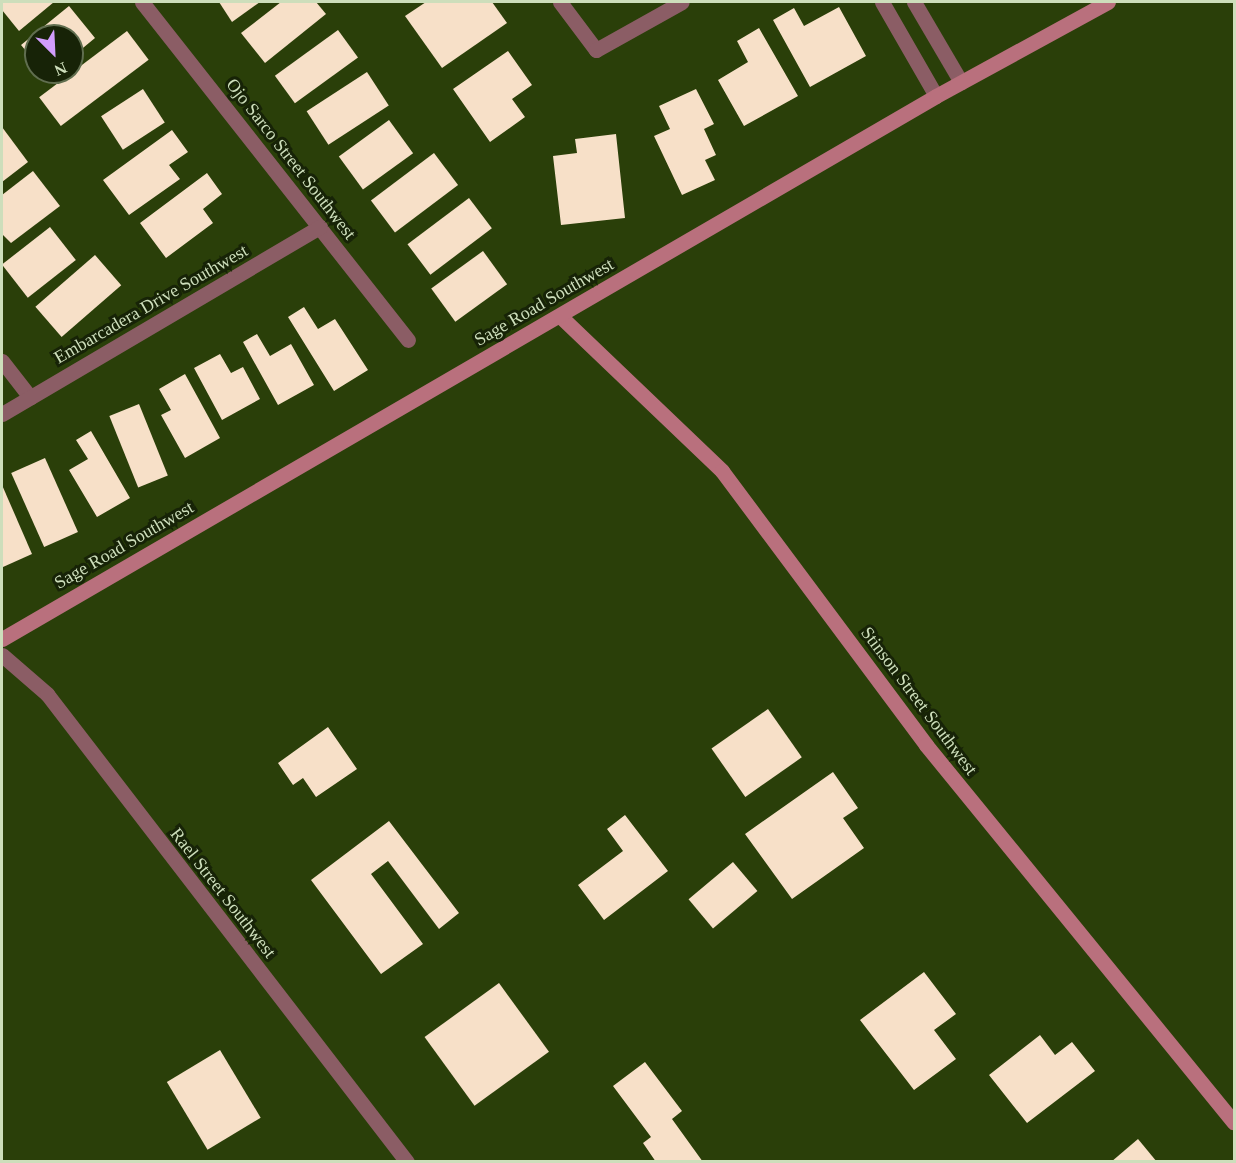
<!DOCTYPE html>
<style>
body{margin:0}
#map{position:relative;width:1236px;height:1163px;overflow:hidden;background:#2a3f09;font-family:Georgia,serif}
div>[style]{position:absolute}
.building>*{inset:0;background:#f7e0c8;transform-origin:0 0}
.street>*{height:15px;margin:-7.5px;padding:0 7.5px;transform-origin:7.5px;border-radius:7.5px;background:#8b5d65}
.secondary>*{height:15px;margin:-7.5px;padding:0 7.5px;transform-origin:7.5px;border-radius:7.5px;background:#b9707d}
span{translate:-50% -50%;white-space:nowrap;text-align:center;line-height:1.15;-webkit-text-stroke:6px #172307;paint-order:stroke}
.street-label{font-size:18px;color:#cddebb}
.frame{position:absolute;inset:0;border:3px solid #cddebb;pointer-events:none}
.north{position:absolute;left:24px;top:24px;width:60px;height:60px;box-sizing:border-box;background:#172307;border:2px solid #606e4f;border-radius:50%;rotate:156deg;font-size:16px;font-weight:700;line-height:24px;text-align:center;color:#cddebb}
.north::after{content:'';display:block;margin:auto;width:21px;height:27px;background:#d29dfd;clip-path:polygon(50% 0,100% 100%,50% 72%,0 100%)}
</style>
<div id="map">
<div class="building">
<div style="clip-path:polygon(2px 2px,54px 2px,19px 31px,2px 10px)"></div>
<div style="clip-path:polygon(219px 2px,260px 2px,232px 22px)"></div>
<div style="clip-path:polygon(281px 2px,316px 2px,326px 14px,265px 63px,241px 33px)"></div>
<div style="clip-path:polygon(426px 2px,492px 2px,507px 23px,442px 68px,405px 16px)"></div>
<div style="clip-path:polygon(69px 6px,95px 38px,72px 57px,72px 36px,36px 36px,36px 63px,21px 45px)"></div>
<div style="clip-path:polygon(839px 7px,866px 56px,810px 87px,773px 20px,794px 8px,804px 26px)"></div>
<div style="clip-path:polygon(759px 28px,798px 96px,744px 126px,718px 80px,748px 62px,737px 41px)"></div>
<div style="left:338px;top:30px;width:34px;height:78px;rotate:54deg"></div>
<div style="left:127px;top:31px;width:36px;height:110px;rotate:53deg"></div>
<div style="clip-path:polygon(508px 51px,532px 85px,512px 99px,525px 117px,490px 142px,453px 89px)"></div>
<div style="left:367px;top:72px;width:40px;height:72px;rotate:57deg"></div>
<div style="left:143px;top:89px;width:40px;height:50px;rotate:57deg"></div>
<div style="clip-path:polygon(696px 89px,714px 124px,704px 129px,716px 155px,705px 160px,715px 180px,682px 195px,654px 136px,670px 129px,659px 106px)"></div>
<div style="left:389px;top:120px;width:41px;height:62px;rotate:54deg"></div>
<div style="clip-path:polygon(2px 127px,28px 162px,2px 182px)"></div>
<div style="clip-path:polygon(172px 130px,188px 152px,169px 165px,180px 179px,129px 215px,103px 180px)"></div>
<div style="clip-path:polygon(616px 134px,625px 218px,561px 225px,553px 156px,577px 153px,575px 139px)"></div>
<div style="left:434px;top:153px;width:40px;height:79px;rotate:53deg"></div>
<div style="clip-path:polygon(33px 171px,60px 206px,11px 243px,2px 234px,2px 195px)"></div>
<div style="clip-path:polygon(207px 173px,222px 194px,203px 209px,213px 223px,166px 258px,140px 223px)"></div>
<div style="left:469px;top:198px;width:38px;height:77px;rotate:53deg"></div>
<div style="left:50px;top:227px;width:42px;height:61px;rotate:52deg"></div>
<div style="left:483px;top:251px;width:41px;height:64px;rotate:54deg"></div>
<div style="left:95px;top:255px;width:40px;height:79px;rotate:49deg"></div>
<div style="clip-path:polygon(304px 307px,318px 329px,335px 319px,368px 370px,334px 391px,288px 317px)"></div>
<div style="clip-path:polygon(257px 334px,270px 356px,291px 344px,314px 385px,278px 405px,243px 342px)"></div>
<div style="clip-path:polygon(220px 354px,231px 373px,243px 367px,260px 399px,222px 420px,194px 368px)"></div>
<div style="clip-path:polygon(185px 374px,220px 438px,185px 458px,161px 415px,171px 410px,159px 389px)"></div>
<div style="left:139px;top:404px;width:77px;height:32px;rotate:68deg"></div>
<div style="clip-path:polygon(91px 431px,130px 498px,97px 517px,69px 470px,88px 459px,76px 440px)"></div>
<div style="left:45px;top:458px;width:81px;height:37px;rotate:66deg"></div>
<div style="clip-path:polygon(2px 485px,32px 554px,3px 567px,2px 564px)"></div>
<div style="left:768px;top:709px;width:59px;height:69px;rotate:55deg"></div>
<div style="clip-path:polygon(328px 727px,357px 769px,316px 797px,303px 778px,293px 785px,278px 763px)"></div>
<div style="clip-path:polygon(833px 772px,858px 808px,843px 818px,864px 848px,792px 899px,745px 834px)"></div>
<div style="clip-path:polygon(625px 815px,668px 871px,604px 920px,578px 885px,623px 851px,607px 829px)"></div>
<div style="clip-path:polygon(389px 821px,459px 913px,439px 929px,388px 861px,371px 874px,423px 944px,381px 974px,311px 880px)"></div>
<div style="left:733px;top:862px;width:38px;height:58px;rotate:50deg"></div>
<div style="clip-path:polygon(924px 972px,956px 1014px,934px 1030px,956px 1059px,914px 1090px,860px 1020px)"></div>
<div style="left:499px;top:983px;width:85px;height:92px;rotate:54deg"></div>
<div style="clip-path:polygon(1040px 1035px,1055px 1055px,1072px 1042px,1095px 1071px,1027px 1123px,989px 1075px)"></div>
<div style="left:220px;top:1050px;width:79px;height:62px;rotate:59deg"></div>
<div style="clip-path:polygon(645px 1062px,682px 1111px,672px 1119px,703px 1162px,656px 1162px,643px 1143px,651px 1137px,613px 1086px)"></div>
<div style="clip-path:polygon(1138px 1139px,1157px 1162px,1111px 1162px)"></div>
</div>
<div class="street">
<div style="left:142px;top:2px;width:430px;rotate:51.8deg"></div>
<div style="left:560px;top:2px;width:60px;rotate:53.1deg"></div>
<div style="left:596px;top:50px;width:98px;rotate:-29.2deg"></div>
<div style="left:882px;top:2px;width:108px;rotate:60.1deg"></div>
<div style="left:914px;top:2px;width:93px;rotate:59.6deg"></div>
<div style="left:2px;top:361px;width:46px;rotate:52.1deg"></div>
<div style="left:2px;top:414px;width:369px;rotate:-30.5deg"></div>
<div style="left:2px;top:655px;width:60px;rotate:40.9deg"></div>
<div style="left:47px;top:694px;width:590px;rotate:52.43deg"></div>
</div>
<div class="secondary">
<div style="left:560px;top:316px;width:224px;rotate:43.7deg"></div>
<div style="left:722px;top:471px;width:342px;rotate:53.3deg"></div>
<div style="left:926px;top:745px;width:487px;rotate:50.8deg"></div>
<div style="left:2px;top:639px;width:1080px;rotate:-30.17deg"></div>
<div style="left:936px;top:96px;width:196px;rotate:-28.7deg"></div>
</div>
<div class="street-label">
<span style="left:291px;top:159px;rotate:52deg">Ojo Sarco Street Southwest</span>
<span style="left:544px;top:302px;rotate:-30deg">Sage Road Southwest</span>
<span style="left:151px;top:304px;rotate:-30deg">Embarcadera Drive Southwest</span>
<span style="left:124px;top:545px;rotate:-30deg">Sage Road Southwest</span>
<span style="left:919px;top:701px;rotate:53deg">Stinson Street Southwest</span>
<span style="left:223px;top:893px;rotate:52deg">Rael Street Southwest</span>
</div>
<div class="frame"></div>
<div class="north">N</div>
</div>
